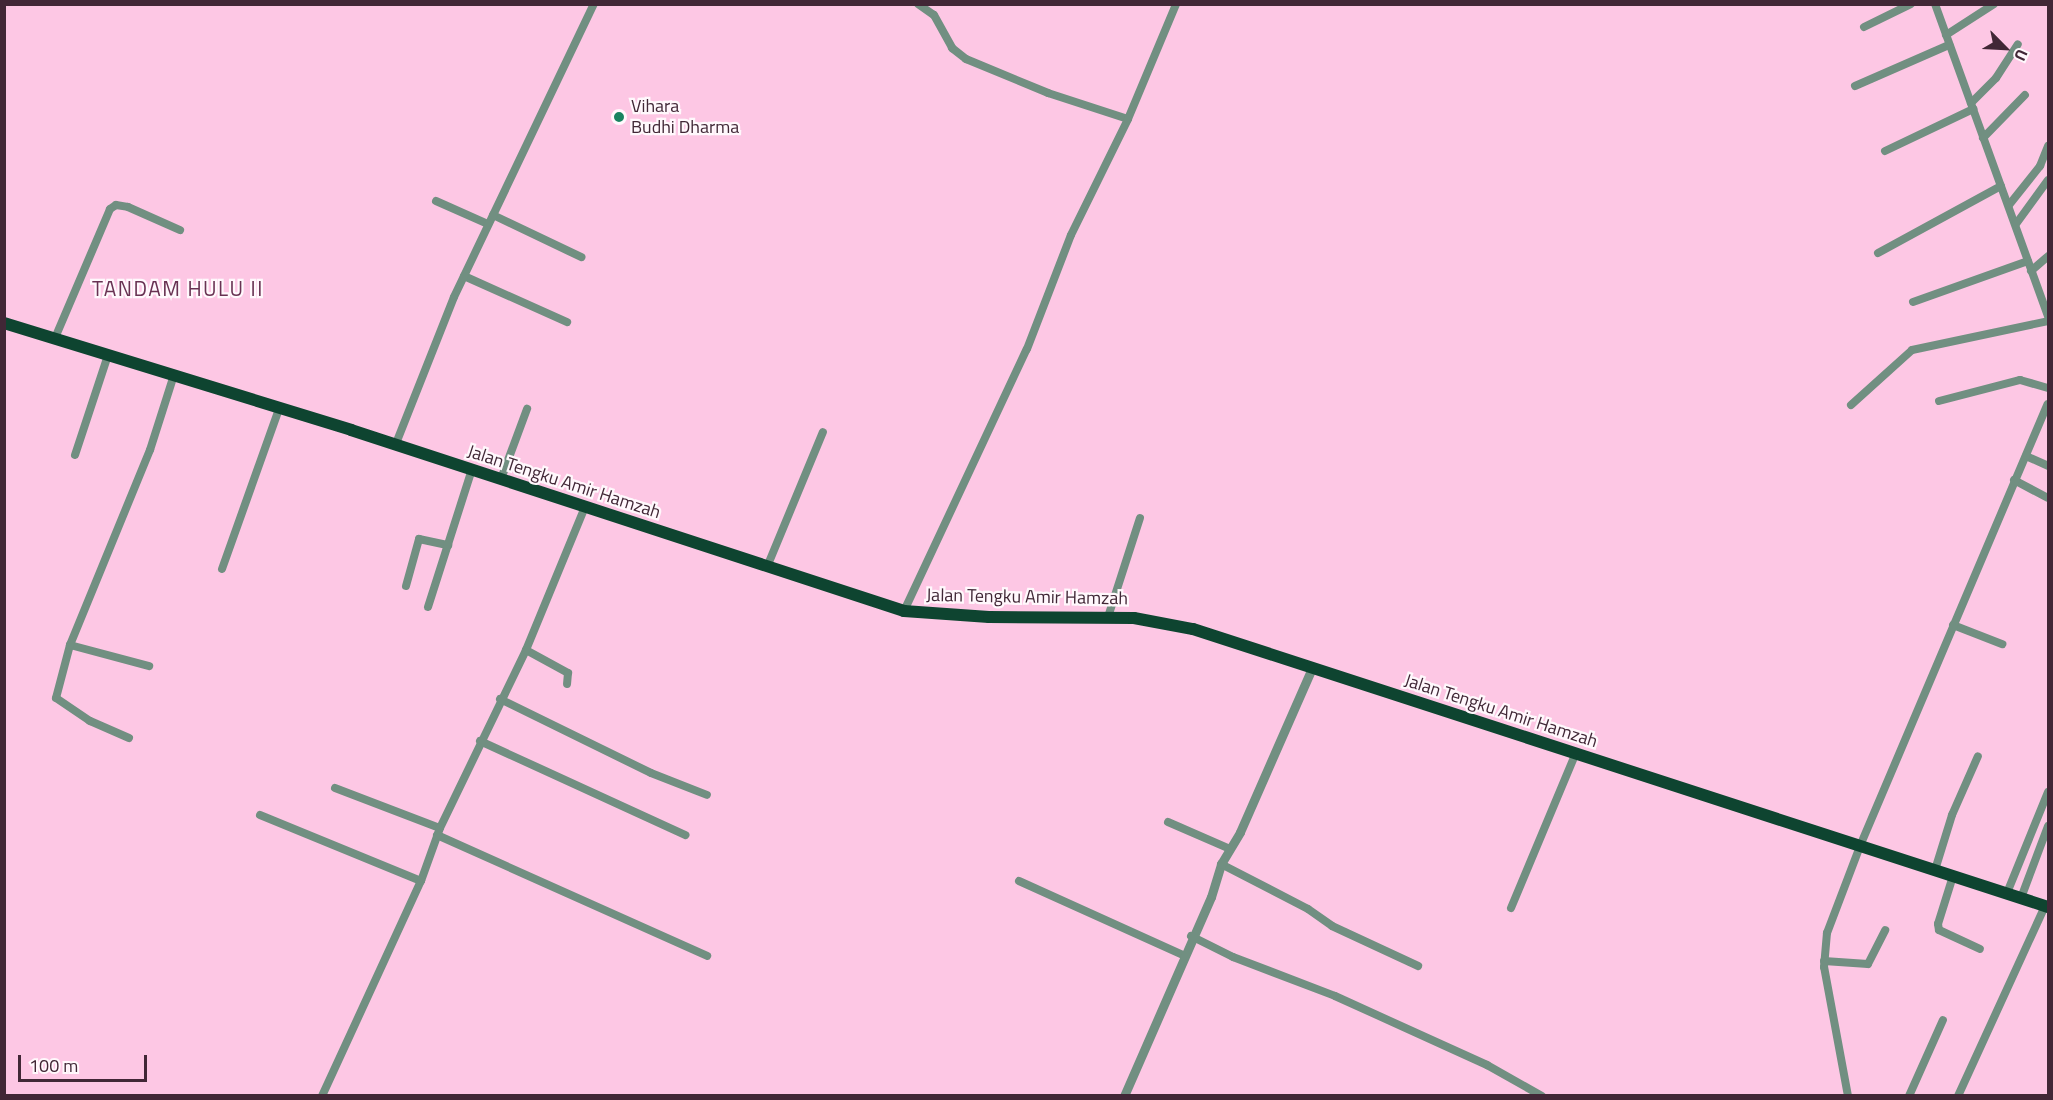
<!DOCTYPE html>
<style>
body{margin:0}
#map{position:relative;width:2053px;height:1100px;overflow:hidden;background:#fdc7e4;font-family:"Titillium Web",sans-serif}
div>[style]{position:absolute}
.minor>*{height:8px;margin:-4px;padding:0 4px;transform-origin:4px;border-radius:4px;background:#718f81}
.tertiary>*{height:9px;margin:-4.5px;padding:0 4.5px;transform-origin:4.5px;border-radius:4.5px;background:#718f81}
.trunk>*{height:12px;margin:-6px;padding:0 6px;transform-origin:6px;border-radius:6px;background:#0e4430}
.dots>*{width:16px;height:16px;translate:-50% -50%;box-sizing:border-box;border:3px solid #fff8fc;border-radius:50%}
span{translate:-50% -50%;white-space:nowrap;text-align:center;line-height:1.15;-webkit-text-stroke:4.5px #fff8fc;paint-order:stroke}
.poi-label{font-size:18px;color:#412736}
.left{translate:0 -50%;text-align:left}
.street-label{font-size:18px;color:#412736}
.quarter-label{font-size:21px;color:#693253;letter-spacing:1.5px}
.frame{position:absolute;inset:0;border:6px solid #412736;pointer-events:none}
.north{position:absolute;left:1975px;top:18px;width:60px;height:60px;-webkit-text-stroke:4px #fff8fc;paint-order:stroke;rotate:114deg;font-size:16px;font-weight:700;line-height:24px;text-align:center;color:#412736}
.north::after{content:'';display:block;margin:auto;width:21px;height:27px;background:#412736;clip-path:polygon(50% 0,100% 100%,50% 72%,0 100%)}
.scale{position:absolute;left:18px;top:1055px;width:129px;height:27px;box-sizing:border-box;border:3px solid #412736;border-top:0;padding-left:8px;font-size:18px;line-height:21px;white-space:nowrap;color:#412736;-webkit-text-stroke:4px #fff8fc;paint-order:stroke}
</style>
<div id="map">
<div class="minor">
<div style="left:918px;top:4px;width:19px;rotate:35deg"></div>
<div style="left:934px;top:15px;width:38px;rotate:61deg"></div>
<div style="left:952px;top:48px;width:18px;rotate:38deg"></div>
<div style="left:966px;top:59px;width:89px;rotate:22.5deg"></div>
<div style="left:1048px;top:93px;width:84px;rotate:18deg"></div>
<div style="left:1935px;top:4px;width:333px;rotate:70.1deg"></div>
<div style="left:1864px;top:27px;width:52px;rotate:-26.1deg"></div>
<div style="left:1946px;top:35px;width:57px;rotate:-32.9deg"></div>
<div style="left:1855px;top:86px;width:103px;rotate:-23.6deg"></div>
<div style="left:1971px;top:103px;width:35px;rotate:-45deg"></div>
<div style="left:1996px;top:78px;width:40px;rotate:-57.1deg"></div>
<div style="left:1983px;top:138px;width:60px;rotate:-45.7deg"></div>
<div style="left:1885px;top:151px;width:98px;rotate:-25.5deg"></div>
<div style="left:436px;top:201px;width:57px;rotate:23.9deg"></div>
<div style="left:2009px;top:205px;width:50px;rotate:-51.5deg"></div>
<div style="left:2040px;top:166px;width:22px;rotate:-68deg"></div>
<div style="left:493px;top:215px;width:98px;rotate:25.5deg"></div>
<div style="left:2016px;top:224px;width:54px;rotate:-54deg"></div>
<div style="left:1878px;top:253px;width:140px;rotate:-28.6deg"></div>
<div style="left:2031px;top:271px;width:23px;rotate:-41deg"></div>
<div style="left:464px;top:276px;width:113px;rotate:24.1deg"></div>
<div style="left:1913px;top:302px;width:122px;rotate:-19.6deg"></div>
<div style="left:55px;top:338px;width:140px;rotate:-66.9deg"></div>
<div style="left:110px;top:209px;width:7px;rotate:-34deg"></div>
<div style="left:116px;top:205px;width:12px;rotate:9deg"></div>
<div style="left:128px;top:207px;width:57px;rotate:23.9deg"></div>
<div style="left:1939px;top:401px;width:84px;rotate:-14.5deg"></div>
<div style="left:2020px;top:380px;width:29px;rotate:16deg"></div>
<div style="left:1851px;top:405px;width:82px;rotate:-42deg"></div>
<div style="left:1912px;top:350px;width:139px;rotate:-12deg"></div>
<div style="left:395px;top:446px;width:160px;rotate:-68.4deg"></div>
<div style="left:454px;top:297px;width:325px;rotate:-64.5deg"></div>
<div style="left:75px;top:455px;width:105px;rotate:-71.7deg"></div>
<div style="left:2026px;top:456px;width:24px;rotate:24deg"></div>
<div style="left:501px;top:479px;width:75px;rotate:-69.6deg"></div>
<div style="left:2014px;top:480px;width:38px;rotate:28deg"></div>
<div style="left:767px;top:567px;width:146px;rotate:-67.5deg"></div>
<div style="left:222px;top:569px;width:170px;rotate:-70.4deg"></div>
<div style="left:406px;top:586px;width:49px;rotate:-74.5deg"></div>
<div style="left:419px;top:539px;width:30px;rotate:12deg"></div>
<div style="left:428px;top:607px;width:142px;rotate:-72.3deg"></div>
<div style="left:904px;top:611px;width:289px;rotate:-64.9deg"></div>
<div style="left:1027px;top:349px;width:122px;rotate:-68.9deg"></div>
<div style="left:1071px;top:235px;width:129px;rotate:-63.8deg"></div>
<div style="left:1128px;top:119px;width:125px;rotate:-67.3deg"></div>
<div style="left:1108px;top:617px;width:104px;rotate:-72.1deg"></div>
<div style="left:1953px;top:625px;width:53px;rotate:21.2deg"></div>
<div style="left:70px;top:645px;width:82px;rotate:14.9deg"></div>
<div style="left:526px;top:650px;width:48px;rotate:28.7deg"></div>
<div style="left:568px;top:673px;width:11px;rotate:95deg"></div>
<div style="left:500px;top:699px;width:168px;rotate:26.1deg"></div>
<div style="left:651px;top:773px;width:60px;rotate:21.4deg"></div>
<div style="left:129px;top:738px;width:43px;rotate:-156.4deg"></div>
<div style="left:90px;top:721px;width:41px;rotate:-145.9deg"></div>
<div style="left:56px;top:698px;width:55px;rotate:-75.2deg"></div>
<div style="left:70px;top:645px;width:211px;rotate:-67.7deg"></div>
<div style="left:150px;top:450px;width:79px;rotate:-72.3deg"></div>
<div style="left:480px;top:741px;width:226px;rotate:24.6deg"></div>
<div style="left:335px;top:788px;width:112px;rotate:20.9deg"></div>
<div style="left:260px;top:815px;width:174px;rotate:22.3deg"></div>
<div style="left:1168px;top:822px;width:68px;rotate:23.5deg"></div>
<div style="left:437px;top:835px;width:296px;rotate:24.1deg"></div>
<div style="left:1221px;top:864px;width:98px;rotate:27.3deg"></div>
<div style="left:1308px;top:909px;width:29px;rotate:35deg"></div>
<div style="left:1332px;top:926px;width:95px;rotate:24.9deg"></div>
<div style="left:1935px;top:870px;width:58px;rotate:-72.8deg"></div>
<div style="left:1952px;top:815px;width:64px;rotate:-66.2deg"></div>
<div style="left:1953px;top:876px;width:50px;rotate:107.4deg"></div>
<div style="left:1938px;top:924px;width:6px;rotate:81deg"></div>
<div style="left:1939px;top:930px;width:45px;rotate:24.9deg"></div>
<div style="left:1019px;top:881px;width:182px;rotate:24.3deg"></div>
<div style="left:2007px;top:893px;width:109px;rotate:-67.9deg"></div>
<div style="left:2021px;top:898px;width:77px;rotate:-69.4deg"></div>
<div style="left:1511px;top:908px;width:166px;rotate:-67.3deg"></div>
<div style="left:1191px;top:936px;width:47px;rotate:26.6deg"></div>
<div style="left:1233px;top:957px;width:109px;rotate:20.9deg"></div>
<div style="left:1335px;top:996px;width:167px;rotate:24.4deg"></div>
<div style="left:1487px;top:1065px;width:63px;rotate:29.4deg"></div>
<div style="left:1824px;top:961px;width:44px;rotate:3.9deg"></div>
<div style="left:1868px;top:964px;width:38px;rotate:-63deg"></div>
<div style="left:322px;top:1096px;width:237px;rotate:-65.3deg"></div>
<div style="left:421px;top:881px;width:56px;rotate:-70.3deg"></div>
<div style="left:440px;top:828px;width:198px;rotate:-64.2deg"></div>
<div style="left:526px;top:650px;width:155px;rotate:-67.6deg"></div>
<div style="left:1848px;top:1096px;width:131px;rotate:-100.5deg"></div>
<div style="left:1824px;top:967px;width:34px;rotate:-85deg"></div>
<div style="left:1827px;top:933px;width:93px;rotate:-69.2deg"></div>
<div style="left:1860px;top:846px;width:480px;rotate:-67deg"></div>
<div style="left:1909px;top:1096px;width:83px;rotate:-65.9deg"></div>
<div style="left:1958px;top:1096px;width:209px;rotate:-65.4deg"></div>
</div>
<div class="tertiary">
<div style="left:1124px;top:1096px;width:217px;rotate:-66.4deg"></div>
<div style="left:1211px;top:897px;width:34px;rotate:-73deg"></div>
<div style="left:1221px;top:864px;width:37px;rotate:-59deg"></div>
<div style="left:1240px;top:832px;width:179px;rotate:-66.3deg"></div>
</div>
<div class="trunk">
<div style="left:4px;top:323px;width:363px;rotate:17.1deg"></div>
<div style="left:351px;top:430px;width:582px;rotate:18.12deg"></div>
<div style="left:904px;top:611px;width:85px;rotate:4deg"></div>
<div style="left:989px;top:617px;width:145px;rotate:0.4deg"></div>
<div style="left:1134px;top:618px;width:60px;rotate:10.6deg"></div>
<div style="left:1193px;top:629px;width:899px;rotate:18.01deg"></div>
</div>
<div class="dots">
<div style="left:619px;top:117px;background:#188360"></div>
</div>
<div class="poi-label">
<span class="left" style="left:631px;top:117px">Vihara<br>Budhi Dharma</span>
</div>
<div class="street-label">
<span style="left:564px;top:482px;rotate:18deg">Jalan Tengku Amir Hamzah</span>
<span style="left:1027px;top:597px;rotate:1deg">Jalan Tengku Amir Hamzah</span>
<span style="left:1501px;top:711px;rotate:18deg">Jalan Tengku Amir Hamzah</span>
</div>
<div class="quarter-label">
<span style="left:178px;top:288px">TANDAM HULU II</span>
</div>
<div class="frame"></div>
<div class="north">U</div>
<div class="scale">100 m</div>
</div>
